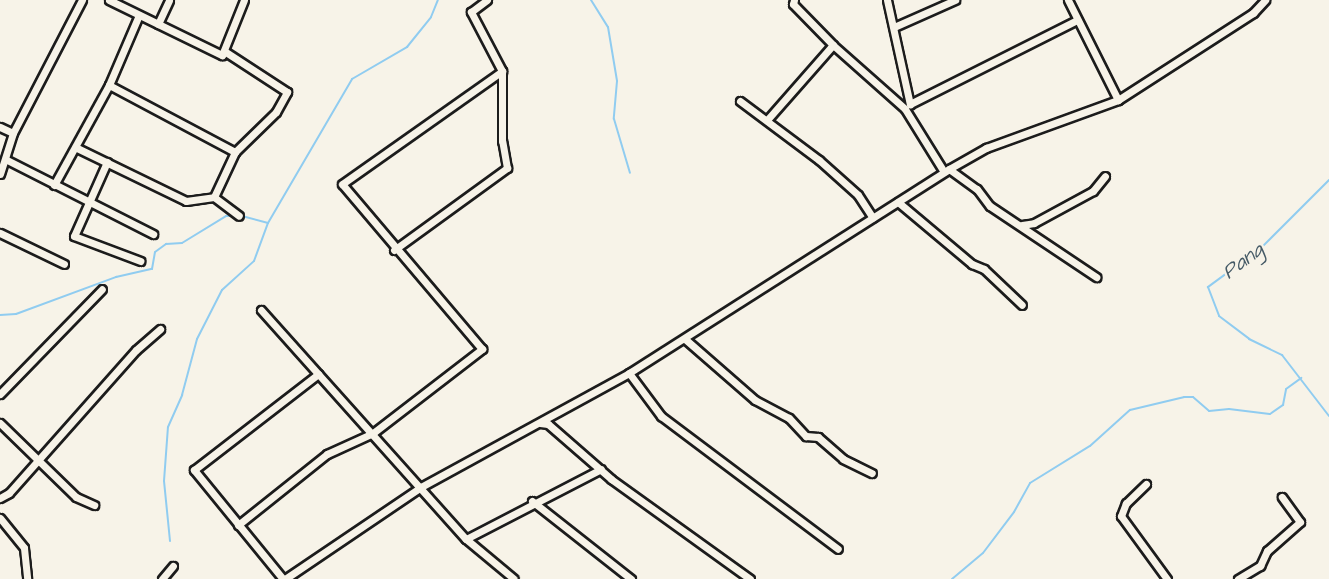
<!DOCTYPE html>
<style>
body{margin:0}
#map{position:relative;width:1329px;height:579px;overflow:hidden;background:#f7f3e8;font-family:"Architects Daughter",sans-serif}
div>[style]{position:absolute}
.stream>*{height:2px;margin:-1px;padding:0 1px;transform-origin:1px;border-radius:1px;background:#90ccf0}
.roads{filter:drop-shadow(2px 0 #1c1c1c) drop-shadow(-2px 0 #1c1c1c) drop-shadow(0 2px #1c1c1c) drop-shadow(0 -2px #1c1c1c)}
.street>*{height:7px;margin:-3.5px;padding:0 3.5px;transform-origin:3.5px;border-radius:3.5px;background:#f7f3e8}
span{translate:-50% -50%;white-space:nowrap;text-align:center;line-height:1.15;-webkit-text-stroke:4.5px #f7f3e8;paint-order:stroke}
.water-label{font-size:21px;color:#455a66;font-style:italic}
</style>
<div id="map">
<div class="stream">
<div style="left:591px;top:0;width:32px;rotate:58deg"></div>
<div style="left:608px;top:27px;width:55px;rotate:80.5deg"></div>
<div style="left:617px;top:81px;width:38px;rotate:95deg"></div>
<div style="left:614px;top:119px;width:56px;rotate:73.5deg"></div>
<div style="left:1329px;top:180px;width:96px;rotate:135deg"></div>
<div style="left:1261px;top:248px;width:66px;rotate:143.7deg"></div>
<div style="left:1208px;top:287px;width:31px;rotate:69deg"></div>
<div style="left:1219px;top:316px;width:38px;rotate:37deg"></div>
<div style="left:1249px;top:339px;width:37px;rotate:26deg"></div>
<div style="left:1282px;top:355px;width:77px;rotate:52.4deg"></div>
<div style="left:242px;top:216px;width:27px;rotate:15deg"></div>
<div style="left:0;top:315px;width:16px;rotate:-4deg"></div>
<div style="left:16px;top:314px;width:107px;rotate:-20.3deg"></div>
<div style="left:116px;top:277px;width:37px;rotate:-13deg"></div>
<div style="left:152px;top:269px;width:17px;rotate:-80deg"></div>
<div style="left:155px;top:252px;width:14px;rotate:-36deg"></div>
<div style="left:166px;top:244px;width:16px;rotate:-4deg"></div>
<div style="left:182px;top:243px;width:52px;rotate:-31.5deg"></div>
<div style="left:226px;top:216px;width:8px"></div>
<div style="left:170px;top:541px;width:60px;rotate:-95.7deg"></div>
<div style="left:164px;top:481px;width:54px;rotate:-85.8deg"></div>
<div style="left:168px;top:427px;width:35px;rotate:-66deg"></div>
<div style="left:182px;top:395px;width:58px;rotate:-75deg"></div>
<div style="left:197px;top:339px;width:55px;rotate:-63deg"></div>
<div style="left:222px;top:290px;width:43px;rotate:-42.2deg"></div>
<div style="left:254px;top:261px;width:40px;rotate:-69.8deg"></div>
<div style="left:268px;top:223px;width:167px;rotate:-59.7deg"></div>
<div style="left:352px;top:79px;width:64px;rotate:-30.2deg"></div>
<div style="left:407px;top:47px;width:38px;rotate:-51deg"></div>
<div style="left:431px;top:17px;width:18px;rotate:-68deg"></div>
<div style="left:952px;top:579px;width:40px;rotate:-40deg"></div>
<div style="left:983px;top:553px;width:51px;rotate:-52.9deg"></div>
<div style="left:1014px;top:512px;width:33px;rotate:-61deg"></div>
<div style="left:1030px;top:483px;width:70px;rotate:-31.7deg"></div>
<div style="left:1090px;top:446px;width:54px;rotate:-42deg"></div>
<div style="left:1130px;top:410px;width:56px;rotate:-13.5deg"></div>
<div style="left:1184px;top:397px;width:9px"></div>
<div style="left:1193px;top:397px;width:21px;rotate:41deg"></div>
<div style="left:1209px;top:411px;width:20px;rotate:-6deg"></div>
<div style="left:1229px;top:409px;width:41px;rotate:7deg"></div>
<div style="left:1270px;top:414px;width:16px;rotate:-35deg"></div>
<div style="left:1283px;top:405px;width:16px;rotate:-79deg"></div>
<div style="left:1286px;top:389px;width:19px;rotate:-36deg"></div>
</div>
<div class="roads">
<div class="street">
<div style="left:109px;top:0;width:126px;rotate:26deg"></div>
<div style="left:222px;top:55px;width:59px;rotate:-68.2deg"></div>
<div style="left:794px;top:0;width:4px;rotate:104deg"></div>
<div style="left:793px;top:4px;width:57px;rotate:45.7deg"></div>
<div style="left:833px;top:45px;width:96px;rotate:41.6deg"></div>
<div style="left:905px;top:109px;width:74px;rotate:58.2deg"></div>
<div style="left:887px;top:0;width:107px;rotate:77.6deg"></div>
<div style="left:1068px;top:0;width:112px;rotate:63.4deg"></div>
<div style="left:158px;top:24px;width:26px;rotate:-65deg"></div>
<div style="left:894px;top:27px;width:67px;rotate:-23.9deg"></div>
<div style="left:109px;top:85px;width:143px;rotate:28deg"></div>
<div style="left:740px;top:101px;width:99px;rotate:36.8deg"></div>
<div style="left:819px;top:160px;width:52px;rotate:41.9deg"></div>
<div style="left:858px;top:195px;width:27px;rotate:57deg"></div>
<div style="left:912px;top:103px;width:185px;rotate:-26.7deg"></div>
<div style="left:767px;top:120px;width:100px;rotate:-48.7deg"></div>
<div style="left:0;top:127px;width:14px;rotate:25deg"></div>
<div style="left:77px;top:148px;width:121px;rotate:25.9deg"></div>
<div style="left:186px;top:201px;width:28px;rotate:-8deg"></div>
<div style="left:214px;top:197px;width:31px;rotate:37deg"></div>
<div style="left:7px;top:160px;width:164px;rotate:26.9deg"></div>
<div style="left:107px;top:162px;width:81px;rotate:114deg"></div>
<div style="left:74px;top:236px;width:71px;rotate:20.7deg"></div>
<div style="left:949px;top:169px;width:34px;rotate:36deg"></div>
<div style="left:977px;top:189px;width:21px;rotate:53deg"></div>
<div style="left:990px;top:206px;width:128px;rotate:33.8deg"></div>
<div style="left:0;top:174px;width:43px;rotate:-72.4deg"></div>
<div style="left:13px;top:133px;width:150px;rotate:-62.6deg"></div>
<div style="left:54px;top:185px;width:114px;rotate:-61.2deg"></div>
<div style="left:109px;top:85px;width:76px;rotate:-66.8deg"></div>
<div style="left:214px;top:197px;width:50px;rotate:-65deg"></div>
<div style="left:235px;top:152px;width:57px;rotate:-44.3deg"></div>
<div style="left:276px;top:112px;width:23px;rotate:-61deg"></div>
<div style="left:287px;top:92px;width:75px;rotate:-146.9deg"></div>
<div style="left:898px;top:202px;width:97px;rotate:40deg"></div>
<div style="left:972px;top:264px;width:13px;rotate:23deg"></div>
<div style="left:984px;top:269px;width:52px;rotate:43.5deg"></div>
<div style="left:1022px;top:225px;width:12px;rotate:-9deg"></div>
<div style="left:1034px;top:223px;width:67px;rotate:-28.5deg"></div>
<div style="left:1093px;top:191px;width:19px;rotate:-51deg"></div>
<div style="left:0;top:233px;width:71px;rotate:25.8deg"></div>
<div style="left:394px;top:250px;width:140px;rotate:-36deg"></div>
<div style="left:507px;top:168px;width:27px;rotate:-100deg"></div>
<div style="left:502px;top:141px;width:70px;rotate:-90deg"></div>
<div style="left:502px;top:71px;width:67px;rotate:-117.7deg"></div>
<div style="left:471px;top:12px;width:20px;rotate:-37deg"></div>
<div style="left:261px;top:310px;width:307px;rotate:48.2deg"></div>
<div style="left:466px;top:539px;width:62px;rotate:39.8deg"></div>
<div style="left:685px;top:339px;width:93px;rotate:41.1deg"></div>
<div style="left:755px;top:400px;width:38px;rotate:28deg"></div>
<div style="left:789px;top:418px;width:25px;rotate:47deg"></div>
<div style="left:806px;top:436px;width:12px;rotate:5deg"></div>
<div style="left:818px;top:437px;width:33px;rotate:41deg"></div>
<div style="left:843px;top:459px;width:32px;rotate:26deg"></div>
<div style="left:629px;top:373px;width:54px;rotate:53.3deg"></div>
<div style="left:661px;top:416px;width:221px;rotate:36.9deg"></div>
<div style="left:0;top:394px;width:146px;rotate:-45.8deg"></div>
<div style="left:0;top:423px;width:106px;rotate:44.2deg"></div>
<div style="left:76px;top:497px;width:20px;rotate:24deg"></div>
<div style="left:540px;top:423px;width:8px;rotate:7deg"></div>
<div style="left:548px;top:424px;width:84px;rotate:41.1deg"></div>
<div style="left:611px;top:479px;width:171px;rotate:35.7deg"></div>
<div style="left:1146px;top:484px;width:28px;rotate:136deg"></div>
<div style="left:1126px;top:503px;width:14px;rotate:111deg"></div>
<div style="left:1121px;top:516px;width:78px;rotate:53.9deg"></div>
<div style="left:0;top:498px;width:10px;rotate:-29deg"></div>
<div style="left:9px;top:493px;width:191px;rotate:-48.4deg"></div>
<div style="left:136px;top:350px;width:32px;rotate:-41deg"></div>
<div style="left:532px;top:501px;width:126px;rotate:38.2deg"></div>
<div style="left:0;top:518px;width:38px;rotate:51deg"></div>
<div style="left:24px;top:548px;width:31px;rotate:84deg"></div>
<div style="left:238px;top:525px;width:114px;rotate:-38.6deg"></div>
<div style="left:327px;top:454px;width:51px;rotate:-24.5deg"></div>
<div style="left:373px;top:433px;width:138px;rotate:-37.6deg"></div>
<div style="left:482px;top:349px;width:216px;rotate:-130.3deg"></div>
<div style="left:342px;top:184px;width:196px;rotate:-35.2deg"></div>
<div style="left:466px;top:539px;width:152px;rotate:-27.4deg"></div>
<div style="left:162px;top:579px;width:17px;rotate:-50deg"></div>
<div style="left:283px;top:579px;width:141px;rotate:-129.2deg"></div>
<div style="left:194px;top:470px;width:157px;rotate:-37.7deg"></div>
<div style="left:285px;top:579px;width:164px;rotate:-34.1deg"></div>
<div style="left:421px;top:487px;width:237px;rotate:-28.7deg"></div>
<div style="left:629px;top:373px;width:379px;rotate:-32.5deg"></div>
<div style="left:949px;top:169px;width:43px;rotate:-29.6deg"></div>
<div style="left:986px;top:148px;width:140px;rotate:-20deg"></div>
<div style="left:1118px;top:100px;width:161px;rotate:-32.8deg"></div>
<div style="left:1253px;top:13px;width:18px;rotate:-47deg"></div>
<div style="left:1238px;top:579px;width:26px;rotate:-31deg"></div>
<div style="left:1260px;top:566px;width:17px;rotate:-65deg"></div>
<div style="left:1267px;top:551px;width:44px;rotate:-41.3deg"></div>
<div style="left:1300px;top:522px;width:31px;rotate:-126deg"></div>
</div>
</div>
<div class="water-label">
<span style="left:1243px;top:261px;rotate:-37deg">Pang</span>
</div>
</div>
